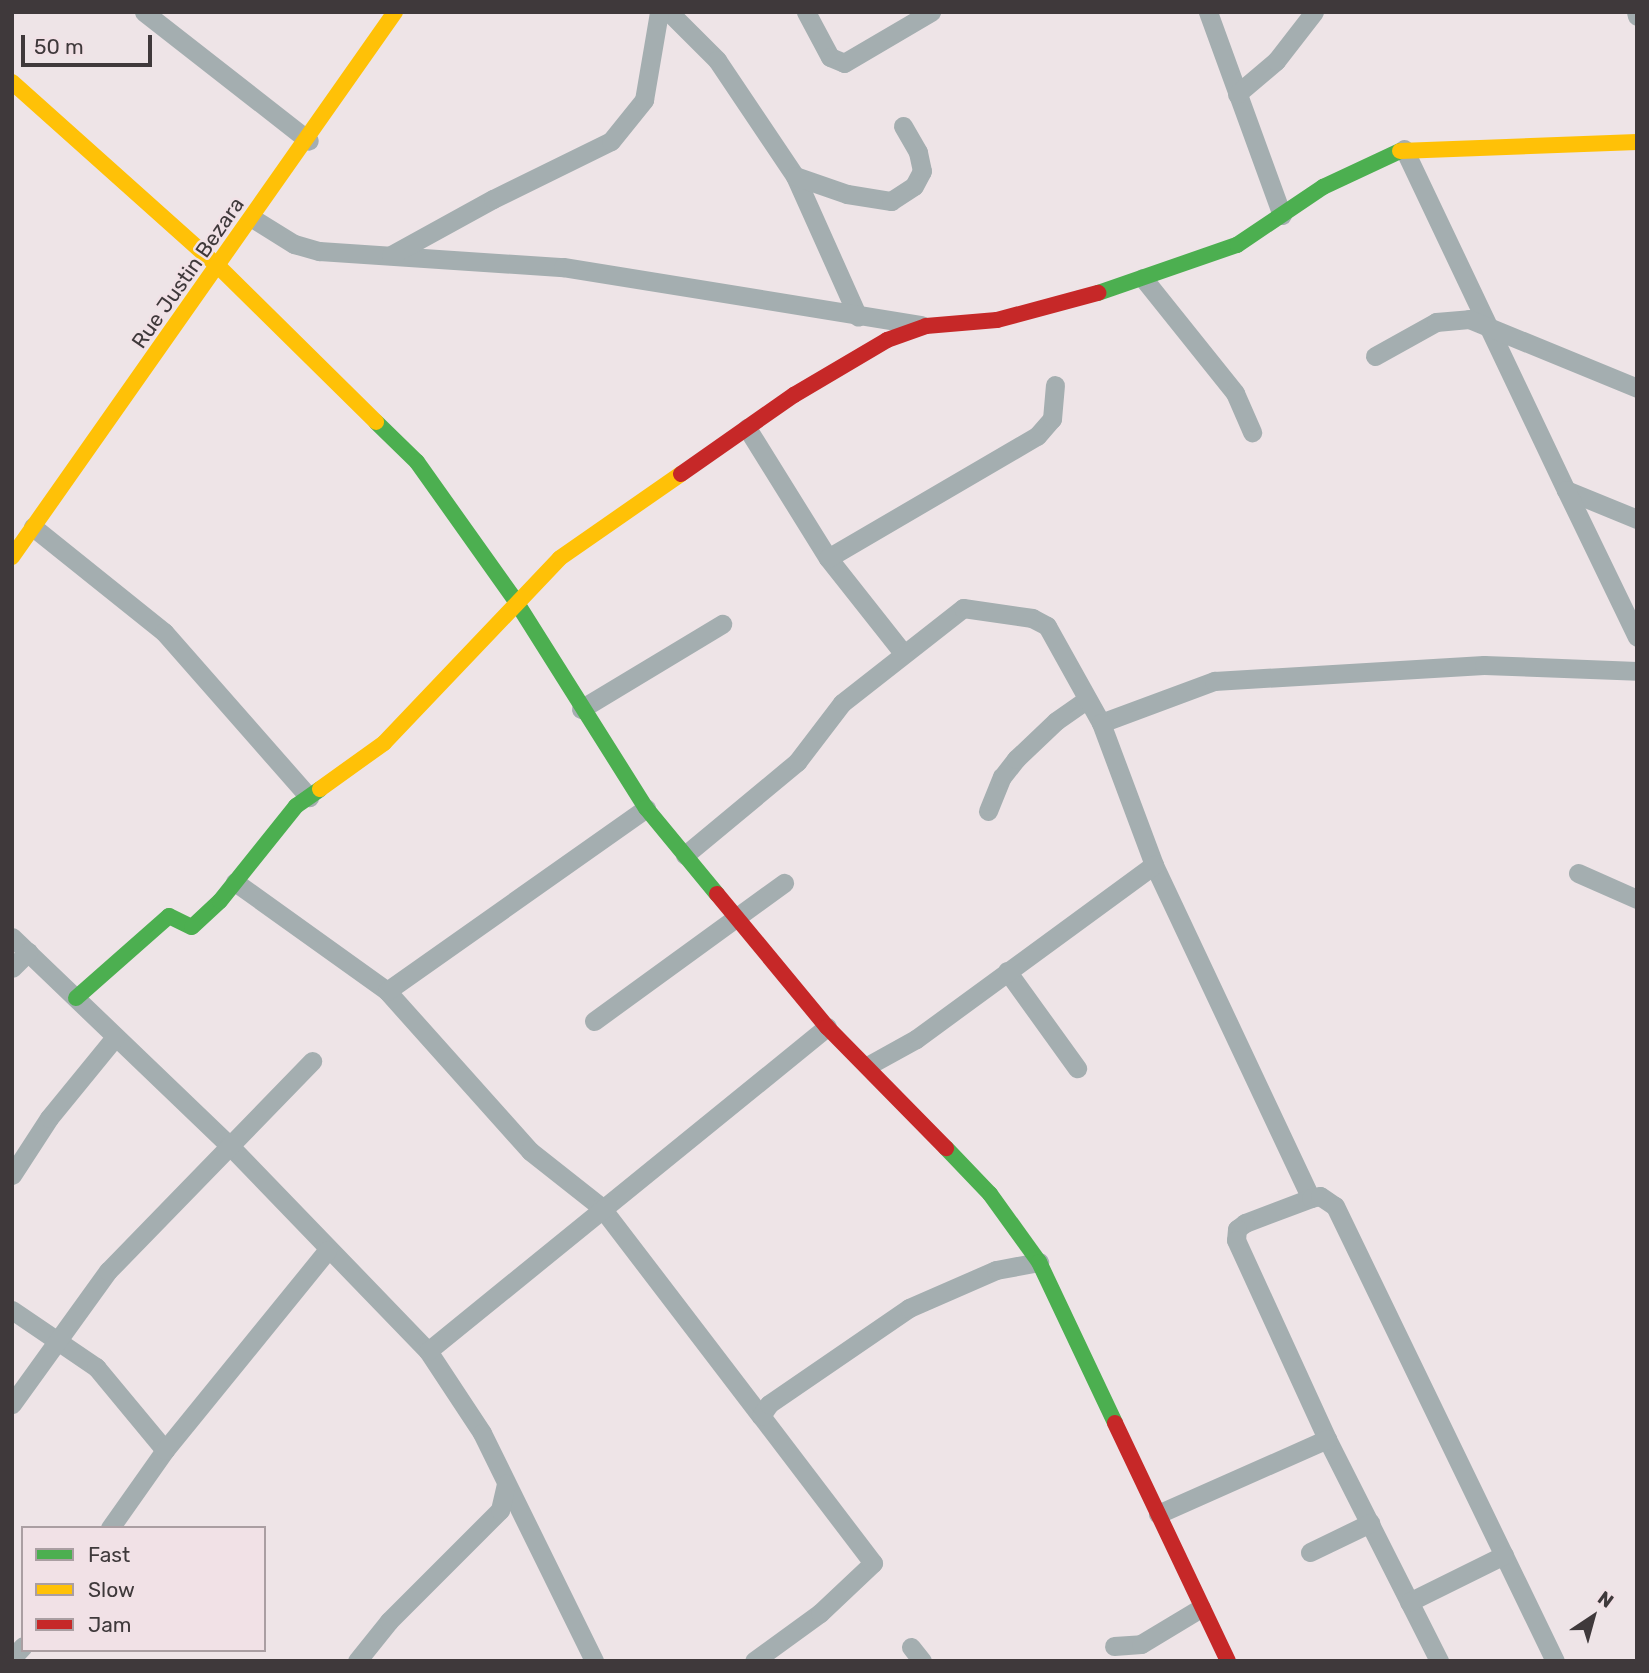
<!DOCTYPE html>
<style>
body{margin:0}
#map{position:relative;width:1649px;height:1673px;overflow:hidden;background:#eee4e7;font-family:Rubik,sans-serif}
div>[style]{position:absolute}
.street>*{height:19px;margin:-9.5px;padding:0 9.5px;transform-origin:9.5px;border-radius:9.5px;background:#a4aeb0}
.fast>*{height:16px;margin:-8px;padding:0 8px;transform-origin:8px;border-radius:8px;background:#4caf50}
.slow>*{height:16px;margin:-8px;padding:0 8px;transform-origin:8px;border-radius:8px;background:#ffc107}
.jam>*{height:16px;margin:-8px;padding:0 8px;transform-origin:8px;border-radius:8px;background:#c62828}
span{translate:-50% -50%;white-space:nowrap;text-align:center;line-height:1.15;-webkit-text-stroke:5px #f1e1e6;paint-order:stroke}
.street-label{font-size:21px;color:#3f393b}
.frame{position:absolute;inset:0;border:14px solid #3f393b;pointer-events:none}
.legend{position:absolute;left:21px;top:1526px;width:245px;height:126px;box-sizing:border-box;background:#f1e1e6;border:2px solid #aa9ea2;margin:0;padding:9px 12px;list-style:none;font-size:21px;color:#3f393b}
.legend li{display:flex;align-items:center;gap:14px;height:35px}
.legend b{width:35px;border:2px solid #aa9ea2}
.north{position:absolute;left:1558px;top:1582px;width:70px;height:70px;-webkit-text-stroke:5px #f1e1e6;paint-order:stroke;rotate:36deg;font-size:19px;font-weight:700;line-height:28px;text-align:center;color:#3f393b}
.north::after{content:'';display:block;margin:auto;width:24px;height:32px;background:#3f393b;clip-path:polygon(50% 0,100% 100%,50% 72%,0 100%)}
.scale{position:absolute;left:21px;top:35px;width:131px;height:32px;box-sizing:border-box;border:4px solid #3f393b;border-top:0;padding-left:9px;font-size:21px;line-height:24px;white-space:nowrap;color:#3f393b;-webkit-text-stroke:5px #f1e1e6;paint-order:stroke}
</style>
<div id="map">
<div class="street">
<div style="left:144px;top:12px;width:209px;rotate:38deg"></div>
<div style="left:669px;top:12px;width:68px;rotate:45deg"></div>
<div style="left:717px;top:60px;width:140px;rotate:56.1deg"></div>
<div style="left:795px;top:176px;width:154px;rotate:65.9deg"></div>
<div style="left:806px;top:12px;width:51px;rotate:61.9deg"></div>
<div style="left:830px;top:57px;width:15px;rotate:23deg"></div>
<div style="left:844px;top:63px;width:101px;rotate:-30.4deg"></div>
<div style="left:1208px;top:12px;width:216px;rotate:70deg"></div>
<div style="left:1636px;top:12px;width:4px;rotate:76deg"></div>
<div style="left:1237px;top:94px;width:51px;rotate:-40.2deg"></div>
<div style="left:1276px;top:61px;width:62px;rotate:-52.2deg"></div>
<div style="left:1404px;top:149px;width:378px;rotate:64.6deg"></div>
<div style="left:1566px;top:490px;width:77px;rotate:22.2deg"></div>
<div style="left:795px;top:176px;width:55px;rotate:19.1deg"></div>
<div style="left:847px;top:194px;width:45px;rotate:9deg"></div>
<div style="left:891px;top:201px;width:27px;rotate:-33deg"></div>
<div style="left:914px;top:186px;width:17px;rotate:-62deg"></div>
<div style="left:922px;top:171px;width:19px;rotate:-102deg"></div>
<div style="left:918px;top:152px;width:30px;rotate:-120deg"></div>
<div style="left:252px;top:218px;width:49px;rotate:31.8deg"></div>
<div style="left:294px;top:244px;width:26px;rotate:16deg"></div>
<div style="left:319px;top:251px;width:245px;rotate:3.8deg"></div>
<div style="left:563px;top:267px;width:363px;rotate:9.2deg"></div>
<div style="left:391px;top:255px;width:116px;rotate:-28.8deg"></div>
<div style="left:493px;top:199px;width:131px;rotate:-26.2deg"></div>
<div style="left:611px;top:141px;width:53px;rotate:-51.2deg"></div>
<div style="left:644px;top:100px;width:89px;rotate:-80.3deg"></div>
<div style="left:1143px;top:278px;width:147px;rotate:51.3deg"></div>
<div style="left:1235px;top:393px;width:43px;rotate:66.4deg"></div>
<div style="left:1375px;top:356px;width:70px;rotate:-29.1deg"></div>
<div style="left:1436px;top:322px;width:33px;rotate:-5deg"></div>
<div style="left:1469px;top:319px;width:182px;rotate:22.3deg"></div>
<div style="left:747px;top:428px;width:153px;rotate:58.1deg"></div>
<div style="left:828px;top:558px;width:121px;rotate:51.7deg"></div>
<div style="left:1566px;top:490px;width:163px;rotate:64.2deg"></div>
<div style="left:33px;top:527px;width:168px;rotate:38.7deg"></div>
<div style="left:164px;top:632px;width:220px;rotate:48.7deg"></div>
<div style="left:828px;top:558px;width:242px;rotate:-30.3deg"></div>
<div style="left:1037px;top:436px;width:23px;rotate:-49deg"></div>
<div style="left:1052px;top:419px;width:34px;rotate:-85deg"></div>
<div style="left:581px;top:709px;width:165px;rotate:-31.1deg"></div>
<div style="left:1101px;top:723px;width:121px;rotate:-20.4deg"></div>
<div style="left:1214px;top:681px;width:270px;rotate:-3.4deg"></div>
<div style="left:1484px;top:665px;width:153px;rotate:2.2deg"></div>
<div style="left:988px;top:811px;width:37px;rotate:-68deg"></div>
<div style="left:1002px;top:777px;width:23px;rotate:-52deg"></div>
<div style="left:1016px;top:759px;width:55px;rotate:-43.5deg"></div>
<div style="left:1056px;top:721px;width:38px;rotate:-35deg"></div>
<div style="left:685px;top:855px;width:146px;rotate:-39.7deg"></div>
<div style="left:797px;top:762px;width:74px;rotate:-52.7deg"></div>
<div style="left:842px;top:703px;width:154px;rotate:-38.1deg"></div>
<div style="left:963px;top:608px;width:70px;rotate:8.2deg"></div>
<div style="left:1032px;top:618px;width:17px;rotate:28deg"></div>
<div style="left:1047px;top:626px;width:111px;rotate:60.9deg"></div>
<div style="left:1101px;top:723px;width:152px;rotate:69.5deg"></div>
<div style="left:1154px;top:865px;width:368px;rotate:64.8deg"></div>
<div style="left:1311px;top:1198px;width:71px;rotate:159.3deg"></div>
<div style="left:1245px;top:1223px;width:10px;rotate:143deg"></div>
<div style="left:1237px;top:1229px;width:11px;rotate:95deg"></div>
<div style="left:1236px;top:1240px;width:219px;rotate:65.4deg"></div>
<div style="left:1327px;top:1439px;width:249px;rotate:63.2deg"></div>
<div style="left:1578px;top:873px;width:64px;rotate:23.8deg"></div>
<div style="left:235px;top:882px;width:187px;rotate:35.6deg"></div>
<div style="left:387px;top:991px;width:215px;rotate:48.2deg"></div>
<div style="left:530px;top:1151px;width:90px;rotate:38.3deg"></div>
<div style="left:601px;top:1207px;width:263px;rotate:52.6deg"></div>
<div style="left:12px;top:937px;width:301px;rotate:43.8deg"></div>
<div style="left:229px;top:1145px;width:286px;rotate:46deg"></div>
<div style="left:428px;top:1351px;width:98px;rotate:56.6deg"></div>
<div style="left:482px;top:1433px;width:254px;rotate:63.8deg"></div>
<div style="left:12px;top:968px;width:23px;rotate:-45deg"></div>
<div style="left:1007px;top:971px;width:120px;rotate:54.2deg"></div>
<div style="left:387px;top:991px;width:317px;rotate:-35.2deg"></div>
<div style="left:594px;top:1021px;width:235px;rotate:-36deg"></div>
<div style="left:869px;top:1065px;width:54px;rotate:-29deg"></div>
<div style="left:916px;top:1039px;width:295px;rotate:-36.2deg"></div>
<div style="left:12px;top:1175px;width:68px;rotate:-57deg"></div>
<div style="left:49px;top:1118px;width:104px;rotate:-50.8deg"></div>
<div style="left:1311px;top:1198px;width:9px;rotate:-13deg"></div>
<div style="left:1320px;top:1196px;width:18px;rotate:34deg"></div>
<div style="left:1335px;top:1206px;width:505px;rotate:64.2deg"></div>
<div style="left:12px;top:1310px;width:102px;rotate:34.2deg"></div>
<div style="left:96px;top:1367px;width:108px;rotate:50.3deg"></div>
<div style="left:428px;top:1351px;width:514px;rotate:-39.08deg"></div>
<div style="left:12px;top:1404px;width:164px;rotate:-54.2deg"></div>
<div style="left:108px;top:1271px;width:293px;rotate:-45.8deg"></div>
<div style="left:1158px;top:1514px;width:185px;rotate:-23.9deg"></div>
<div style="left:110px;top:1528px;width:95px;rotate:-54.8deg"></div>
<div style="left:165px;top:1450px;width:257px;rotate:-50.9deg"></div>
<div style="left:1310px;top:1552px;width:67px;rotate:-25.8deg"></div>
<div style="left:1409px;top:1602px;width:106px;rotate:-26.3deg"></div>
<div style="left:1114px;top:1646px;width:27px;rotate:-4deg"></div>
<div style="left:1141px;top:1644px;width:70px;rotate:-31deg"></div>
<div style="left:911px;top:1647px;width:18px;rotate:52deg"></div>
<div style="left:12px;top:1658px;width:16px;rotate:-47deg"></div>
<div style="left:357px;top:1661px;width:51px;rotate:-51.3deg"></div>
<div style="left:389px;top:1621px;width:157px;rotate:-45deg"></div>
<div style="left:500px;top:1510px;width:27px;rotate:-77deg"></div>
<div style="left:754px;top:1661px;width:82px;rotate:-36deg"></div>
<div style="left:820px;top:1613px;width:73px;rotate:-43.3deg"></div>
<div style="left:873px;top:1563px;width:185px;rotate:-127.3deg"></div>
<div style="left:761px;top:1416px;width:14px;rotate:-56deg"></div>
<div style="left:769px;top:1404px;width:170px;rotate:-34.4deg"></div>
<div style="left:909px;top:1308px;width:95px;rotate:-23.6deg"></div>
<div style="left:996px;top:1270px;width:44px;rotate:-10.5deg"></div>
</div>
<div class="fast">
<div style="left:1098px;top:293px;width:147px;rotate:-19.1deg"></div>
<div style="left:1237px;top:245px;width:104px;rotate:-34deg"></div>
<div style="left:1323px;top:187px;width:85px;rotate:-25.1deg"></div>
<div style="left:376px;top:422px;width:57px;rotate:44.3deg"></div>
<div style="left:417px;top:462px;width:169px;rotate:54.6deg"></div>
<div style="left:515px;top:600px;width:246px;rotate:57.8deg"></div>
<div style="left:646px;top:808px;width:112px;rotate:50.5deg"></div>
<div style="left:76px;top:998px;width:124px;rotate:-41.4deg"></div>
<div style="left:169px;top:916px;width:25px;rotate:26deg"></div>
<div style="left:192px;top:927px;width:38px;rotate:-43deg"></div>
<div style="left:220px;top:901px;width:122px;rotate:-51.3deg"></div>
<div style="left:296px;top:806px;width:29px;rotate:-35deg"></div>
<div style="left:946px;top:1148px;width:64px;rotate:46.3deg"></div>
<div style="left:990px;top:1194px;width:84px;rotate:54.2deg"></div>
<div style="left:1039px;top:1262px;width:178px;rotate:64.7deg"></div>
</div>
<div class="slow">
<div style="left:12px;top:82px;width:276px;rotate:41.8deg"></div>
<div style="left:218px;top:266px;width:222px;rotate:44.6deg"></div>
<div style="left:1400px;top:151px;width:237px;rotate:-2.2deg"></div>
<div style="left:12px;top:557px;width:666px;rotate:-54.9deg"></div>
<div style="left:320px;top:789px;width:79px;rotate:-35.7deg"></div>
<div style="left:384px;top:743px;width:255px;rotate:-46.4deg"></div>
<div style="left:560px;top:558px;width:147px;rotate:-34.8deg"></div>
</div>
<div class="jam">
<div style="left:681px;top:474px;width:138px;rotate:-35deg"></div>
<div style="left:794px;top:395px;width:108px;rotate:-30.6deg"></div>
<div style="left:887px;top:340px;width:41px;rotate:-19.7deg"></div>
<div style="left:926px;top:326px;width:71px;rotate:-4.8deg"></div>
<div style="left:997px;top:320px;width:105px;rotate:-15deg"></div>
<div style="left:717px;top:894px;width:173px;rotate:50.4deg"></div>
<div style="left:827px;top:1027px;width:170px;rotate:45.5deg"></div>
<div style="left:1115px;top:1423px;width:263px;rotate:64.6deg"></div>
</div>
<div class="street-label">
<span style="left:188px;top:273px;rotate:-55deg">Rue Justin Bezara</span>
</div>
<div class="frame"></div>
<ul class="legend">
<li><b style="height:9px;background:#4caf50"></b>Fast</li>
<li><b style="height:9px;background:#ffc107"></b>Slow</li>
<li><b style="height:9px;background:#c62828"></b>Jam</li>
</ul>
<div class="north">N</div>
<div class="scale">50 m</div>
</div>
